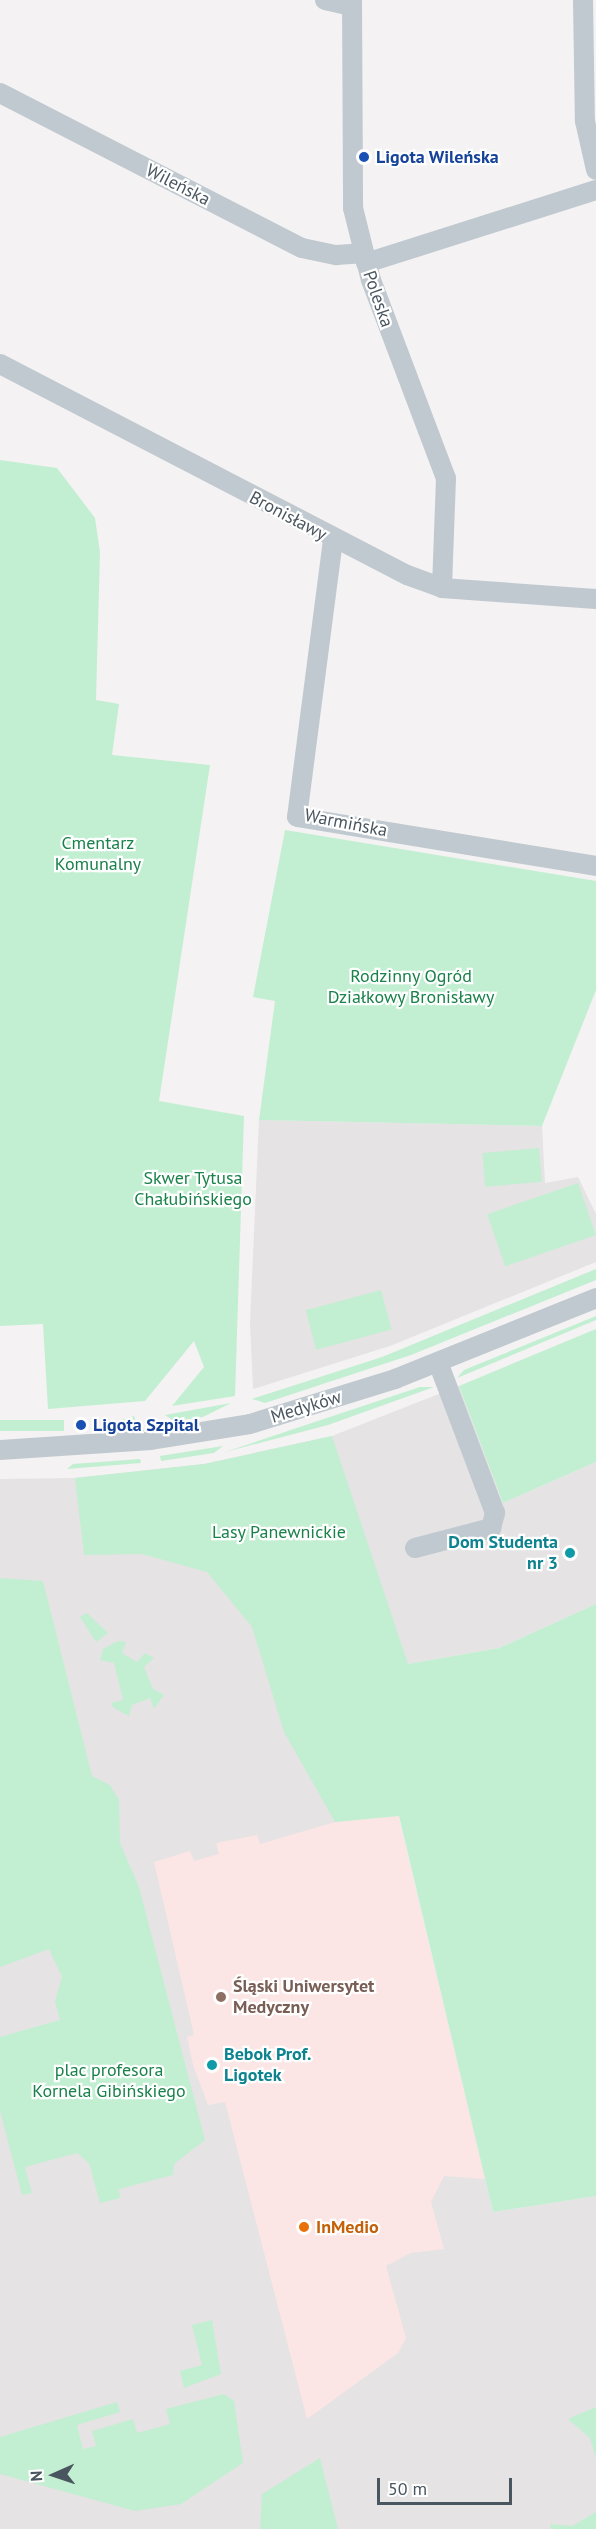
<!DOCTYPE html>
<meta charset="utf-8">
<style>
body{margin:0}
#map{position:relative;width:596px;height:2529px;overflow:hidden;background:#f4f2f2;font-family:"PT Sans",sans-serif}
div>[style]{position:absolute}
.education>*{inset:0;background:#e5e3e4}
.medical>*{inset:0;background:#fbe6e5}
.green>*{inset:0;background:#c2efd2;transform-origin:0 0}
.minor>*{height:20px;margin:-10px;padding:0 10px;transform-origin:10px;border-radius:10px;background:#c0c9d0}
.dots>*{width:16px;height:16px;translate:-50% -50%;box-sizing:border-box;border:3px solid #fff;border-radius:50%}
span{translate:-50% -50%;white-space:nowrap;text-align:center;line-height:1.15;-webkit-text-stroke:4.5px #fff;paint-order:stroke}
.transit-label{font-size:18px;color:#164399;font-weight:700}
.left{translate:0 -50%;text-align:left}
.street-label{font-size:18px;color:#4a565f}
.park-label{font-size:18px;color:#19814a}
.culture-label{font-size:18px;color:#0d838f;font-weight:700}
.right{translate:-100% -50%;text-align:right}
.education-label{font-size:18px;color:#785e54;font-weight:700}
.food-label{font-size:18px;color:#c56008;font-weight:700}
.north{position:absolute;left:24px;top:2445px;width:60px;height:60px;-webkit-text-stroke:4px #fff;paint-order:stroke;rotate:267deg;font-size:16px;font-weight:700;line-height:24px;text-align:center;color:#4a565f}
.north::after{content:'';display:block;margin:auto;width:21px;height:27px;background:#4a565f;clip-path:polygon(50% 0,100% 100%,50% 72%,0 100%)}
.scale{position:absolute;left:377px;top:2478px;width:135px;height:27px;box-sizing:border-box;border:3px solid #4a565f;border-top:0;padding-left:8px;font-size:18px;line-height:21px;white-space:nowrap;color:#4a565f;-webkit-text-stroke:4px #fff;paint-order:stroke}
</style>
<div id="map">
<div class="education">
<div style="clip-path:polygon(259px 1120px,542px 1126px,545px 1183px,578px 1177px,596px 1214px,596px 1262px,390px 1346px,253px 1389px,250px 1323px)"></div>
<div style="clip-path:polygon(459px 1386px,503px 1503px,596px 1462px,596px 1604px,499px 1648px,408px 1664px,398px 1815px,493px 2212px,596px 2196px,596px 2529px,0 2529px,0 1479px,75px 1478px,204px 1464px,332px 1436px)"></div>
</div>
<div class="medical">
<div style="clip-path:polygon(398px 1815px,485px 2179px,444px 2176px,431px 2202px,444px 2249px,411px 2253px,386px 2266px,406px 2338px,398px 2353px,307px 2419px,225px 2102px,208px 2105px,193px 2065px,187px 2037px,194px 2035px,154px 1862px,190px 1851px,194px 1861px,219px 1854px,216px 1843px,257px 1835px,260px 1844px,335px 1822px)"></div>
</div>
<div class="green">
<div style="clip-path:polygon(0 460px,57px 468px,95px 518px,100px 552px,96px 700px,119px 704px,112px 755px,210px 765px,159px 1101px,244px 1116px,235px 1396px,172px 1406px,204px 1367px,194px 1341px,145px 1401px,48px 1409px,43px 1324px,0 1326px)"></div>
<div style="clip-path:polygon(285px 830px,596px 881px,596px 990px,542px 1126px,259px 1120px,275px 1001px,253px 997px)"></div>
<div style="left:539px;top:1148px;width:34px;height:57px;rotate:85deg"></div>
<div style="left:578px;top:1183px;width:55px;height:96px;rotate:71deg"></div>
<div style="clip-path:polygon(596px 1269px,596px 1280px,411px 1355px,265px 1403px,252px 1399px,382px 1357px)"></div>
<div style="left:381px;top:1290px;width:41px;height:78px;rotate:75deg"></div>
<div style="clip-path:polygon(596px 1316px,596px 1320px,457px 1378px,464px 1370px)"></div>
<div style="clip-path:polygon(596px 1329px,596px 1462px,503px 1503px,459px 1386px)"></div>
<div style="clip-path:polygon(420px 1387px,434px 1387px,328px 1425px,225px 1452px)"></div>
<div style="clip-path:polygon(231px 1403px,203px 1417px,174px 1421px,165px 1415px)"></div>
<div style="left:134px;top:1416px;width:9px;height:38px;rotate:72deg"></div>
<div style="left:64px;top:1420px;width:11px;height:64px;rotate:90deg"></div>
<div style="clip-path:polygon(332px 1436px,408px 1664px,499px 1648px,596px 1604px,596px 2196px,493px 2212px,399px 1816px,335px 1822px,284px 1732px,252px 1627px,207px 1572px,142px 1554px,84px 1555px,75px 1478px,204px 1464px)"></div>
<div style="clip-path:polygon(223px 1446px,214px 1453px,161px 1461px,160px 1456px)"></div>
<div style="clip-path:polygon(140px 1459px,141px 1463px,67px 1469px,73px 1464px)"></div>
<div style="clip-path:polygon(0 1578px,43px 1581px,92px 1776px,110px 1785px,119px 1800px,120px 1843px,139px 1887px,205px 2140px,174px 2164px,173px 2175px,119px 2189px,120px 2198px,100px 2203px,89px 2163px,77px 2153px,25px 2167px,32px 2193px,22px 2195px,0 2111px,0 2037px,60px 2020px,55px 2001px,62px 1977px,49px 1949px,0 1967px)"></div>
<div style="clip-path:polygon(87px 1613px,108px 1633px,96px 1642px,80px 1617px)"></div>
<div style="clip-path:polygon(118px 1641px,126px 1642px,122px 1653px,137px 1662px,145px 1653px,154px 1658px,144px 1667px,153px 1689px,164px 1695px,154px 1709px,150px 1698px,132px 1705px,129px 1716px,114px 1708px,111px 1703px,123px 1700px,114px 1663px,100px 1660px,103px 1649px)"></div>
<div style="clip-path:polygon(212px 2320px,221px 2374px,184px 2388px,180px 2371px,202px 2365px,192px 2325px)"></div>
<div style="clip-path:polygon(224px 2394px,234px 2401px,243px 2463px,181px 2504px,135px 2511px,0 2474px,0 2437px,117px 2402px,120px 2412px,77px 2425px,83px 2449px,96px 2446px,92px 2431px,133px 2419px,137px 2433px,170px 2424px,166px 2409px)"></div>
<div style="clip-path:polygon(596px 2407px,596px 2458px,590px 2438px,568px 2419px)"></div>
<div style="clip-path:polygon(320px 2458px,338px 2529px,260px 2529px,262px 2494px)"></div>
<div style="clip-path:polygon(596px 2512px,596px 2529px,551px 2529px,550px 2524px,572px 2526px)"></div>
</div>
<div class="minor">
<div style="left:325px;top:0;width:27px;rotate:13deg"></div>
<div style="left:352px;top:0;width:208px;rotate:89.7deg"></div>
<div style="left:353px;top:208px;width:74px;rotate:76deg"></div>
<div style="left:371px;top:280px;width:212px;rotate:69.3deg"></div>
<div style="left:446px;top:478px;width:110px;rotate:92.1deg"></div>
<div style="left:583px;top:0;width:121px;rotate:89.1deg"></div>
<div style="left:585px;top:121px;width:50px;rotate:77.3deg"></div>
<div style="left:0;top:93px;width:339px;rotate:27.2deg"></div>
<div style="left:302px;top:248px;width:35px;rotate:12deg"></div>
<div style="left:336px;top:255px;width:26px;rotate:-4deg"></div>
<div style="left:366px;top:263px;width:241px;rotate:-17.6deg"></div>
<div style="left:0;top:364px;width:458px;rotate:27.4deg"></div>
<div style="left:407px;top:575px;width:37px;rotate:20deg"></div>
<div style="left:442px;top:588px;width:154px;rotate:4.1deg"></div>
<div style="left:333px;top:540px;width:279px;rotate:97.4deg"></div>
<div style="left:297px;top:817px;width:303px;rotate:9.3deg"></div>
<div style="left:0;top:1450px;width:151px;rotate:-3.8deg"></div>
<div style="left:151px;top:1440px;width:100px;rotate:-9.2deg"></div>
<div style="left:250px;top:1424px;width:152px;rotate:-17.2deg"></div>
<div style="left:395px;top:1379px;width:217px;rotate:-21.9deg"></div>
<div style="left:415px;top:1548px;width:79px;rotate:-14.7deg"></div>
<div style="left:491px;top:1528px;width:16px;rotate:-75deg"></div>
<div style="left:495px;top:1513px;width:161px;rotate:-110.7deg"></div>
</div>
<div class="dots">
<div style="left:364px;top:157px;background:#1a4fb4"></div>
<div style="left:81px;top:1425px;background:#1a4fb4"></div>
<div style="left:570px;top:1553px;background:#0f9aa8"></div>
<div style="left:221px;top:1997px;background:#8d6e63"></div>
<div style="left:212px;top:2065px;background:#0f9aa8"></div>
<div style="left:304px;top:2227px;background:#e8710a"></div>
</div>
<div class="transit-label">
<span class="left" style="left:376px;top:157px">Ligota Wileńska</span>
<span class="left" style="left:93px;top:1425px">Ligota Szpital</span>
</div>
<div class="street-label">
<span style="left:178px;top:185px;rotate:27deg">Wileńska</span>
<span style="left:378px;top:299px;rotate:71deg">Poleska</span>
<span style="left:288px;top:516px;rotate:28deg">Bronisławy</span>
<span style="left:346px;top:823px;rotate:11deg">Warmińska</span>
<span style="left:306px;top:1407px;rotate:-17deg">Medyków</span>
</div>
<div class="park-label">
<span style="left:98px;top:854px">Cmentarz<br>Komunalny</span>
<span style="left:411px;top:987px">Rodzinny Ogród<br>Działkowy Bronisławy</span>
<span style="left:193px;top:1189px">Skwer Tytusa<br>Chałubińskiego</span>
<span style="left:279px;top:1532px">Lasy Panewnickie</span>
<span style="left:109px;top:2081px">plac profesora<br>Kornela Gibińskiego</span>
</div>
<div class="culture-label">
<span class="right" style="left:558px;top:1553px">Dom Studenta<br>nr 3</span>
<span class="left" style="left:224px;top:2065px">Bebok Prof.<br>Ligotek</span>
</div>
<div class="education-label">
<span class="left" style="left:233px;top:1997px">Śląski Uniwersytet<br>Medyczny</span>
</div>
<div class="food-label">
<span class="left" style="left:316px;top:2227px">InMedio</span>
</div>
<div class="north">N</div>
<div class="scale">50 m</div>
</div>
